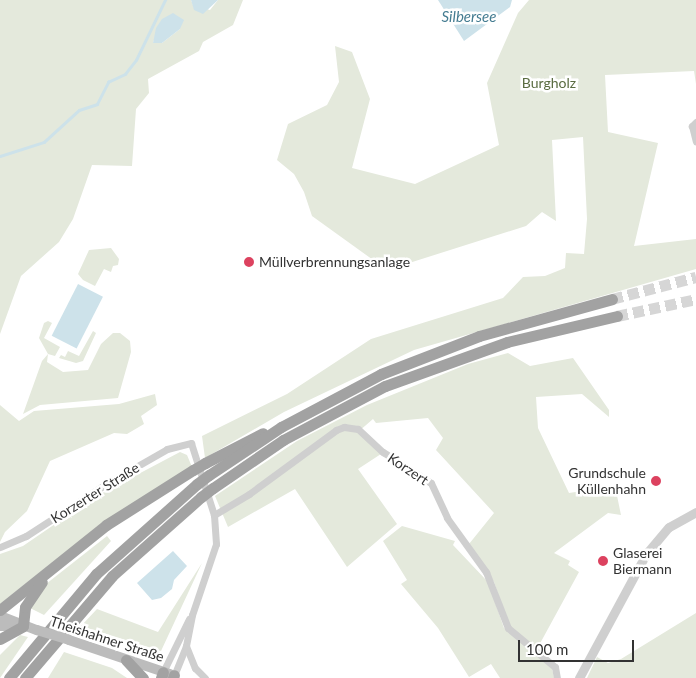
<!DOCTYPE html>
<meta charset="utf-8">
<style>
body{margin:0}
#map{position:relative;width:696px;height:678px;overflow:hidden;background:#fff;font-family:Lato,sans-serif}
div>[style]{position:absolute}
.green>*{inset:0;background:#e4e9dc}
.water>*{inset:0;background:#cde2ea;transform-origin:0 0}
.stream>*{height:2.5px;margin:-1.25px;padding:0 1.25px;transform-origin:1.25px;border-radius:1.25px;background:#cde2ea}
.trunk-tunnel>*{height:11px;margin-top:-5.5px;transform-origin:0;background:repeating-linear-gradient(90deg,#d6d6d6 0 11px,transparent 0 16.5px)}
.minor>*{height:7px;margin:-3.5px;padding:0 3.5px;transform-origin:3.5px;border-radius:3.5px;background:#cfcfcf}
.tertiary>*{height:9px;margin:-4.5px;padding:0 4.5px;transform-origin:4.5px;border-radius:4.5px;background:#cfcfcf}
.secondary>*{height:10px;margin:-5px;padding:0 5px;transform-origin:5px;border-radius:5px;background:#bcbcbc}
.trunk>*{height:11px;margin:-5.5px;padding:0 5.5px;transform-origin:5.5px;border-radius:5.5px;background:#a2a2a2}
.secondary-bridge>*{height:10px;margin:-5px;padding:0 5px;transform-origin:5px;border-radius:5px;background:#bcbcbc}
.trunk-bridge>*{height:11px;margin:-5.5px;padding:0 5.5px;transform-origin:5.5px;border-radius:5.5px;background:#a2a2a2}
.dots>*{width:14px;height:14px;translate:-50% -50%;box-sizing:border-box;border:2px solid #fff;border-radius:50%}
span{translate:-50% -50%;white-space:nowrap;text-align:center;line-height:1.15;-webkit-text-stroke:5px #fff;paint-order:stroke}
.park-label{font-size:14px;color:#5a6c41}
.poi-label{font-size:14px;color:#323232}
.left{translate:0 -50%;text-align:left}
.right{translate:-100% -50%;text-align:right}
.street-label{font-size:14px;color:#323232}
.water-label{font-size:15px;color:#447c91;font-style:italic}
.scale{position:absolute;left:518px;top:640px;width:116px;height:22px;box-sizing:border-box;border:2px solid #323232;border-top:0;padding-left:6px;font-size:15px;line-height:18px;white-space:nowrap;color:#323232;-webkit-text-stroke:4px #fff;paint-order:stroke}
</style>
<div id="map">
<div class="green">
<div style="clip-path:polygon(evenodd,0 0,191px 0,193px 5px,210px 10px,218px 0,243px 0,233px 25px,203px 42px,199px 51px,148px 79px,149px 93px,136px 109px,132px 166px,92px 165px,73px 219px,59px 242px,21px 276px,0 334px,0 0,158px 26px,180px 29px,162px 43px,153px 43px,158px 26px)"></div>
<div style="clip-path:polygon(529px 0,696px 0,696px 84px,694px 71px,605px 75px,608px 132px,658px 143px,634px 246px,696px 239px,696px 269px,414px 350px,284px 412px,205px 458px,202px 436px,287px 394px,371px 339px,503px 298px,523px 277px,545px 276px,565px 268px,566px 253px,584px 254px,587px 219px,583px 137px,552px 140px,556px 221px,542px 212px,526px 226px,387px 270px,312px 216px,304px 192px,294px 174px,277px 160px,288px 124px,327px 105px,339px 82px,335px 46px,352px 52px,370px 99px,352px 168px,415px 184px,499px 145px,487px 83px,518px 13px)"></div>
<div style="clip-path:polygon(111px 248px,119px 259px,118px 265px,113px 266px,111px 272px,104px 269px,95px 286px,83px 280px,78px 274px,89px 250px)"></div>
<div style="clip-path:polygon(48px 321px,52px 323px,44px 338px,60px 347px,55px 356px,48px 354px,47px 362px,63px 372px,88px 370px,101px 344px,113px 333px,120px 333px,130px 341px,131px 352px,118px 398px,40px 405px,23px 414px,42px 361px,48px 354px,39px 338px,44px 323px)"></div>
<div style="clip-path:polygon(93px 331px,96px 333px,83px 361px,76px 363px,59px 358px,61px 355px,65px 357px,68px 351px,79px 356px)"></div>
<div style="clip-path:polygon(508px 353px,530px 366px,573px 358px,609px 410px,609px 417px,582px 394px,536px 397px,538px 428px,569px 493px,615px 486px,621px 515px,608px 513px,554px 553px,570px 561px,568px 565px,579px 572px,537px 649px,510px 628px,494px 582px,469px 544px,494px 513px,436px 450px,443px 438px,428px 418px,376px 423px,373px 419px,358px 432px,381px 454px,358px 469px,397px 524px,347px 567px,295px 489px,228px 527px,215px 496px,297px 441px,367px 405px,468px 364px)"></div>
<div style="clip-path:polygon(155px 394px,157px 405px,141px 416px,144px 424px,127px 434px,114px 433px,50px 461px,27px 511px,5px 532px,0 542px,0 405px,19px 421px,34px 411px,119px 404px)"></div>
<div style="clip-path:polygon(180px 452px,187px 455px,192px 467px,102px 523px,0 604px,0 554px,23px 546px,93px 498px)"></div>
<div style="clip-path:polygon(402px 526px,455px 541px,453px 545px,488px 582px,504px 628px,546px 662px,552px 668px,554px 678px,500px 678px,491px 664px,469px 677px,438px 628px,401px 584px,407px 580px,383px 541px)"></div>
<div style="clip-path:polygon(107px 536px,111px 541px,44px 615px,30px 608px,46px 584px)"></div>
<div style="clip-path:polygon(202px 563px,161px 651px,81px 626px,97px 609px,158px 632px)"></div>
<div style="clip-path:polygon(696px 613px,696px 678px,587px 678px,597px 657px,608px 663px,621px 659px)"></div>
<div style="clip-path:polygon(20px 635px,28px 637px,0 678px,0 655px)"></div>
<div style="clip-path:polygon(64px 652px,112px 668px,127px 678px,48px 678px)"></div>
</div>
<div class="water">
<div style="clip-path:polygon(191px 0,218px 0,203px 14px,194px 10px)"></div>
<div style="clip-path:polygon(438px 0,512px 0,510px 7px,464px 41px)"></div>
<div style="clip-path:polygon(173px 13px,184px 20px,180px 29px,162px 43px,153px 43px,156px 28px,162px 19px)"></div>
<div style="left:78px;top:284px;width:28px;height:58px;rotate:27deg"></div>
<div style="clip-path:polygon(173px 551px,187px 566px,174px 580px,172px 589px,161px 598px,152px 600px,137px 583px)"></div>
</div>
<div class="stream">
<div style="left:0;top:156px;width:46px;rotate:-17.7deg"></div>
<div style="left:44px;top:142px;width:47px;rotate:-42.4deg"></div>
<div style="left:79px;top:110px;width:19px;rotate:-18deg"></div>
<div style="left:97px;top:104px;width:25px;rotate:-63deg"></div>
<div style="left:108px;top:82px;width:19px;rotate:-25deg"></div>
<div style="left:125px;top:74px;width:18px;rotate:-52deg"></div>
<div style="left:136px;top:60px;width:67px;rotate:-64.2deg"></div>
</div>
<div class="trunk-tunnel">
<div style="left:612px;top:299px;width:87px;rotate:-14.7deg"></div>
<div style="left:617px;top:316px;width:81px;rotate:-12.1deg"></div>
</div>
<div class="minor">
<div style="left:696px;top:122px;width:6px;rotate:135deg"></div>
<div style="left:692px;top:126px;width:16px;rotate:76deg"></div>
<div style="left:214px;top:515px;width:41px;rotate:-31deg"></div>
<div style="left:249px;top:494px;width:108px;rotate:-36.3deg"></div>
<div style="left:336px;top:430px;width:9px;rotate:-21deg"></div>
<div style="left:344px;top:427px;width:14px;rotate:8deg"></div>
<div style="left:358px;top:429px;width:34px;rotate:43deg"></div>
<div style="left:383px;top:452px;width:57px;rotate:32.9deg"></div>
<div style="left:431px;top:483px;width:38px;rotate:65deg"></div>
<div style="left:447px;top:518px;width:67px;rotate:54.2deg"></div>
<div style="left:486px;top:572px;width:60px;rotate:68.6deg"></div>
<div style="left:508px;top:628px;width:61px;rotate:39.7deg"></div>
<div style="left:555px;top:667px;width:11px;rotate:80deg"></div>
<div style="left:0;top:547px;width:28px;rotate:-23deg"></div>
<div style="left:26px;top:536px;width:95px;rotate:-33deg"></div>
<div style="left:106px;top:484px;width:70px;rotate:-29.8deg"></div>
<div style="left:167px;top:449px;width:25px;rotate:-14deg"></div>
<div style="left:191px;top:443px;width:76px;rotate:72.3deg"></div>
<div style="left:214px;top:515px;width:29px;rotate:86deg"></div>
<div style="left:216px;top:544px;width:75px;rotate:108.7deg"></div>
<div style="left:192px;top:615px;width:32px;rotate:101deg"></div>
<div style="left:186px;top:646px;width:31px;rotate:112deg"></div>
<div style="left:186px;top:646px;width:24px;rotate:68deg"></div>
<div style="left:195px;top:668px;width:14px;rotate:45deg"></div>
<div style="left:163px;top:672px;width:59px;rotate:-63.9deg"></div>
</div>
<div class="tertiary">
<div style="left:579px;top:678px;width:141px;rotate:-61.6deg"></div>
<div style="left:646px;top:554px;width:35px;rotate:-50deg"></div>
<div style="left:669px;top:527px;width:31px;rotate:-29deg"></div>
</div>
<div class="secondary">
<div style="left:0;top:616px;width:40px;rotate:21deg"></div>
<div style="left:0;top:626px;width:23px"></div>
<div style="left:69px;top:640px;width:107px;rotate:18.6deg"></div>
</div>
<div class="trunk">
<div style="left:205px;top:463px;width:65px;rotate:-27.3deg"></div>
<div style="left:209px;top:475px;width:87px;rotate:-33.7deg"></div>
<div style="left:281px;top:427px;width:113px;rotate:-27.9deg"></div>
<div style="left:381px;top:374px;width:105px;rotate:-21.2deg"></div>
<div style="left:479px;top:336px;width:138px;rotate:-15.5deg"></div>
<div style="left:213px;top:488px;width:85px;rotate:-34.4deg"></div>
<div style="left:283px;top:440px;width:115px;rotate:-27.9deg"></div>
<div style="left:385px;top:386px;width:130px;rotate:-19.8deg"></div>
<div style="left:507px;top:342px;width:113px;rotate:-13.3deg"></div>
<div style="left:0;top:610px;width:136px;rotate:-38.7deg"></div>
<div style="left:106px;top:525px;width:103px;rotate:-32.3deg"></div>
<div style="left:0;top:639px;width:26px;rotate:-29deg"></div>
<div style="left:23px;top:626px;width:19px;rotate:-84deg"></div>
<div style="left:25px;top:607px;width:30px;rotate:-56deg"></div>
<div style="left:126px;top:660px;width:25px;rotate:47deg"></div>
<div style="left:9px;top:678px;width:136px;rotate:-50.1deg"></div>
<div style="left:96px;top:574px;width:135px;rotate:-41.7deg"></div>
<div style="left:25px;top:678px;width:134px;rotate:-49.5deg"></div>
<div style="left:112px;top:576px;width:119px;rotate:-41.6deg"></div>
<div style="left:161px;top:678px;width:6px;rotate:-72deg"></div>
<div style="left:173px;top:678px;width:3px;rotate:-72deg"></div>
</div>
<div class="secondary-bridge">
<div style="left:37px;top:630px;width:34px;rotate:17deg"></div>
</div>
<div class="trunk-bridge">
<div style="left:193px;top:470px;width:14px;rotate:-30deg"></div>
<div style="left:197px;top:484px;width:15px;rotate:-37deg"></div>
<div style="left:201px;top:497px;width:15px;rotate:-37deg"></div>
</div>
<div class="dots">
<div style="left:249px;top:262px;background:#dc425f"></div>
<div style="left:656px;top:481px;background:#dc425f"></div>
<div style="left:603px;top:561px;background:#dc425f"></div>
</div>
<div class="park-label">
<span style="left:549px;top:83px">Burgholz</span>
</div>
<div class="poi-label">
<span class="left" style="left:259px;top:262px">Müllverbrennungsanlage</span>
<span class="right" style="left:646px;top:481px">Grundschule<br>Küllenhahn</span>
<span class="left" style="left:613px;top:561px">Glaserei<br>Biermann</span>
</div>
<div class="street-label">
<span style="left:408px;top:469px;rotate:34deg">Korzert</span>
<span style="left:95px;top:493px;rotate:-32deg">Korzerter Straße</span>
<span style="left:107px;top:639px;rotate:18deg">Theishahner Straße</span>
</div>
<div class="water-label">
<span style="left:469px;top:17px">Silbersee</span>
</div>
<div class="scale">100 m</div>
</div>
